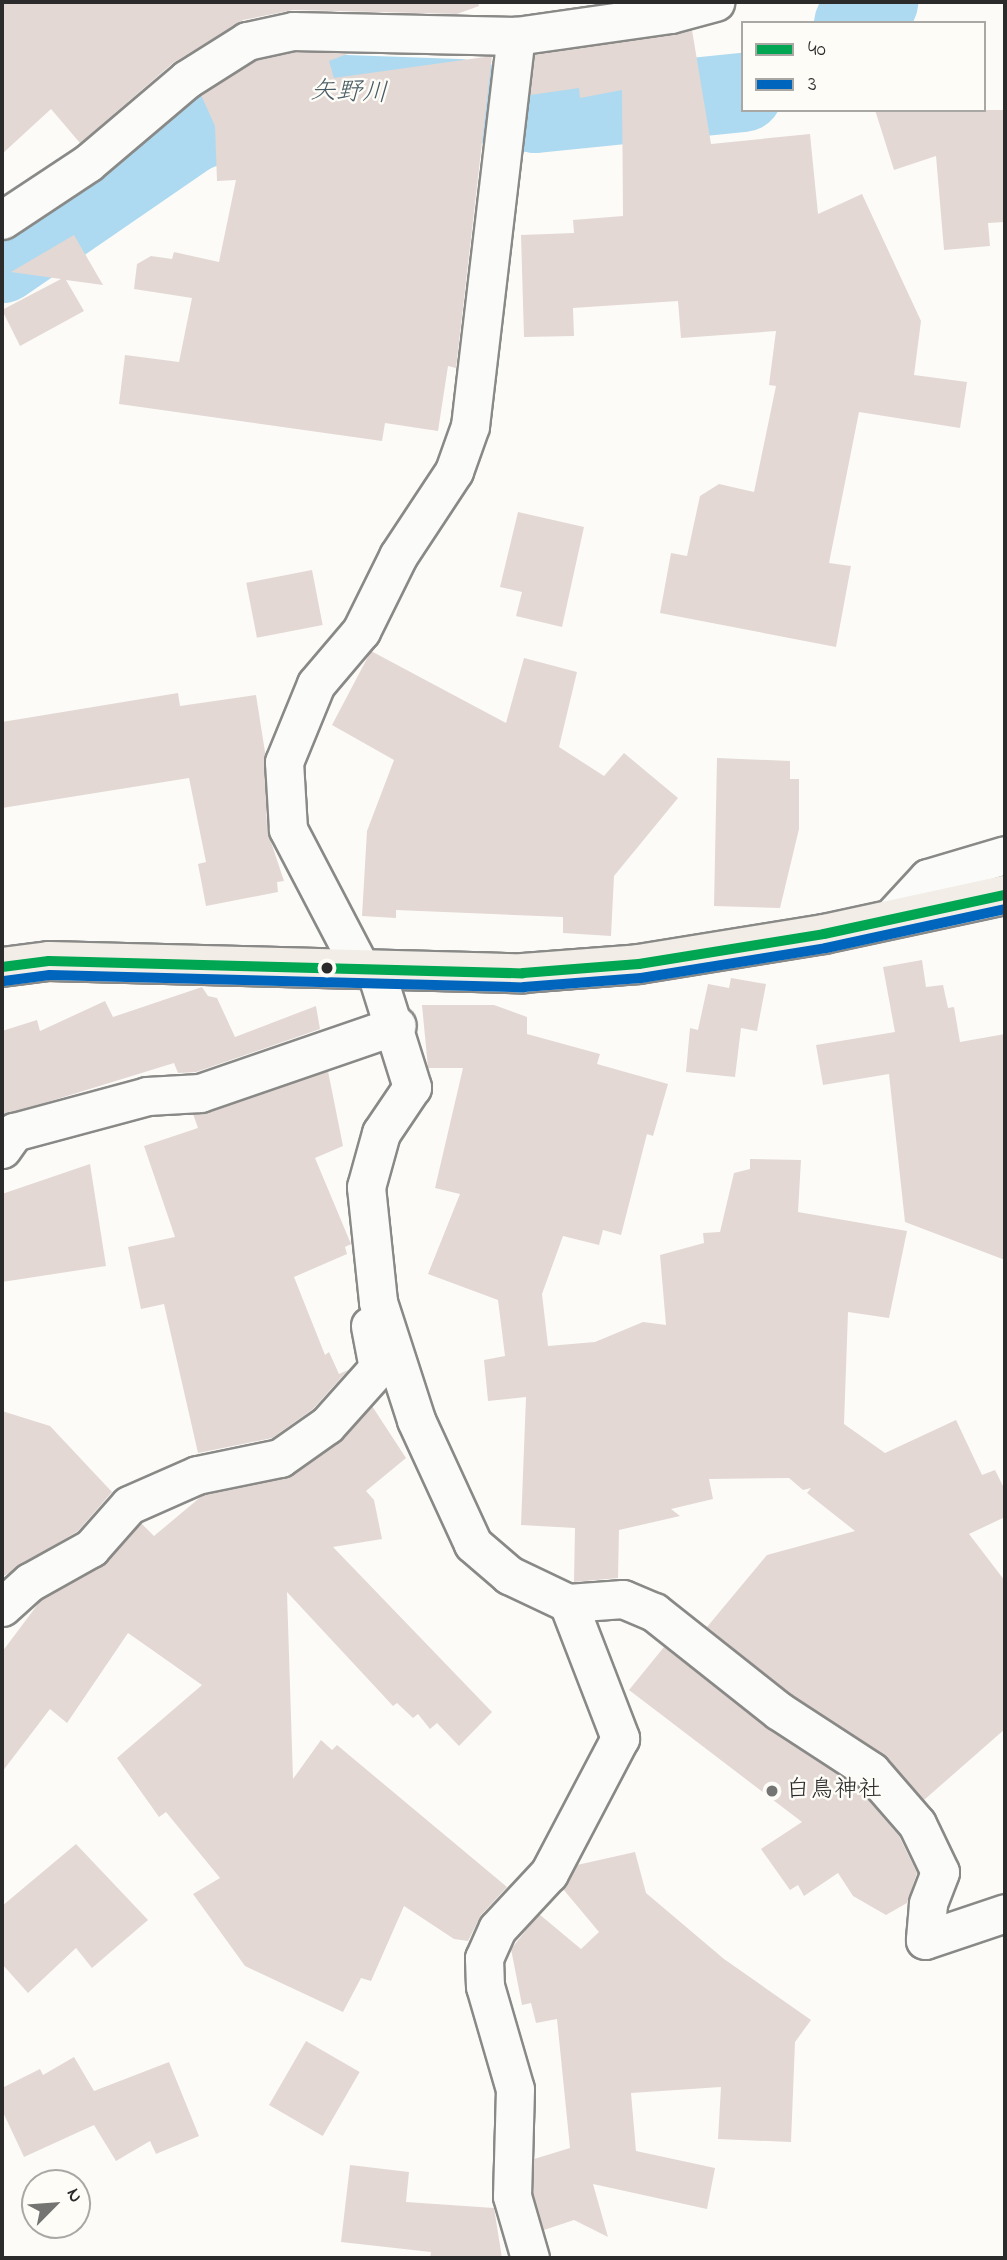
<!DOCTYPE html>
<meta charset="utf-8">
<style>
body{margin:0}
#map{position:relative;width:1007px;height:2260px;overflow:hidden;background:#fcfbf8;font-family:"Indie Flower","Klee One",sans-serif}
div>[style]{position:absolute}
.river>*{height:79px;margin:-39.5px;padding:0 39.5px;transform-origin:39.5px;border-radius:39.5px;background:#addaf0}
.building>*{inset:0;background:#e3d8d3;transform-origin:0 0}
.roads{filter:drop-shadow(2px 0 #898987) drop-shadow(-2px 0 #898987) drop-shadow(0 2px #898987) drop-shadow(0 -2px #898987)}
.street>*{height:37px;margin:-18.5px;padding:0 18.5px;transform-origin:18.5px;border-radius:18.5px;background:#fbfbf9}
.primary>*{height:38px;margin:-19px;padding:0 19px;transform-origin:19px;border-radius:19px;background:#f2eee7}
.bus-1>*{height:10px;margin:-5px;padding:0 5px;transform-origin:5px;border-radius:5px;background:#00a651}
.bus-2>*{height:10px;margin:-5px;padding:0 5px;transform-origin:5px;border-radius:5px;background:#0065bd}
.dots>*{width:19px;height:19px;translate:-50% -50%;box-sizing:border-box;border:4px solid #fdfcf7;border-radius:50%}
span{translate:-50% -50%;white-space:nowrap;text-align:center;line-height:1.15;-webkit-text-stroke:5px #fdfcf7;paint-order:stroke}
.poi-label{font-size:24px;color:#2b2b2b}
.left{translate:0 -50%;text-align:left}
.water-label{font-size:26px;color:#485b65;font-style:italic}
.frame{position:absolute;inset:0;border:4px solid #2b2b2b;pointer-events:none}
.legend{position:absolute;left:741px;top:21px;width:245px;height:91px;box-sizing:border-box;background:#fdfcf7;border:2px solid #a9a8a5;margin:0;padding:9px 12px;list-style:none;font-size:21px;color:#2b2b2b}
.legend li{display:flex;align-items:center;gap:14px;height:35px}
.legend b{width:35px;border:2px solid #a9a8a5}
.north{position:absolute;left:21px;top:2169px;width:70px;height:70px;box-sizing:border-box;background:#fdfcf7;border:2px solid #a9a8a5;border-radius:50%;rotate:65deg;font-size:19px;font-weight:700;line-height:28px;text-align:center;color:#2b2b2b}
.north::after{content:'';display:block;margin:auto;width:24px;height:32px;background:#747473;clip-path:polygon(50% 0,100% 100%,50% 72%,0 100%)}
</style>
<div id="map">
<div class="river">
<div style="left:853px;top:23px;width:33px;rotate:-40deg"></div>
<div style="left:2px;top:263px;width:229px;rotate:-34.5deg"></div>
<div style="left:191px;top:133px;width:105px;rotate:-22.9deg"></div>
<div style="left:288px;top:92px;width:170px;rotate:2deg"></div>
<div style="left:458px;top:98px;width:78px;rotate:11deg"></div>
<div style="left:535px;top:113px;width:209px;rotate:-5.8deg"></div>
</div>
<div class="building">
<div style="clip-path:polygon(2px 2px,478px 2px,479px 6px,457px 14px,293px 10px,243px 20px,173px 63px,80px 143px,51px 109px,2px 154px)"></div>
<div style="clip-path:polygon(692px 30px,711px 144px,810px 134px,818px 214px,862px 194px,921px 321px,914px 375px,967px 382px,960px 428px,859px 412px,829px 563px,851px 566px,836px 647px,660px 613px,671px 553px,687px 556px,700px 496px,719px 484px,754px 492px,776px 386px,769px 385px,776px 331px,681px 338px,678px 301px,573px 308px,574px 336px,524px 337px,521px 235px,574px 233px,573px 220px,623px 216px,622px 90px,580px 98px,579px 88px,530px 95px,535px 55px)"></div>
<div style="clip-path:polygon(295px 52px,350px 53px,329px 61px,334px 78px,492px 56px,456px 368px,448px 366px,438px 431px,385px 423px,382px 441px,119px 404px,125px 355px,179px 362px,192px 298px,134px 289px,137px 264px,151px 256px,172px 259px,174px 252px,219px 262px,236px 180px,217px 181px,215px 126px,201px 95px,255px 61px)"></div>
<div style="clip-path:polygon(875px 110px,1005px 110px,1005px 222px,988px 223px,990px 246px,944px 250px,936px 156px,894px 170px)"></div>
<div style="clip-path:polygon(74px 235px,103px 285px,66px 280px,84px 311px,20px 346px,2px 310px,61px 279px,11px 272px)"></div>
<div style="clip-path:polygon(518px 512px,584px 527px,562px 627px,516px 616px,522px 592px,500px 587px)"></div>
<div style="left:312px;top:570px;width:56px;height:67px;rotate:79deg"></div>
<div style="clip-path:polygon(371px 651px,506px 723px,524px 658px,577px 672px,559px 747px,604px 776px,624px 753px,678px 798px,614px 876px,611px 936px,563px 933px,563px 917px,396px 910px,396px 918px,362px 916px,367px 831px,394px 760px,332px 725px)"></div>
<div style="clip-path:polygon(178px 693px,180px 706px,256px 695px,265px 752px,267px 830px,284px 881px,277px 882px,278px 892px,206px 906px,198px 864px,206px 862px,189px 778px,2px 808px,2px 722px)"></div>
<div style="clip-path:polygon(717px 758px,790px 761px,790px 779px,799px 779px,799px 829px,780px 908px,714px 906px)"></div>
<div style="clip-path:polygon(922px 960px,926px 987px,943px 985px,948px 1008px,954px 1007px,960px 1042px,1005px 1034px,1005px 1260px,905px 1222px,889px 1074px,823px 1085px,816px 1045px,895px 1032px,883px 967px)"></div>
<div style="clip-path:polygon(731px 978px,766px 984px,757px 1031px,741px 1028px,735px 1077px,686px 1072px,690px 1028px,698px 1030px,708px 984px,729px 988px)"></div>
<div style="clip-path:polygon(202px 987px,208px 996px,217px 998px,235px 1037px,316px 1006px,320px 1029px,196px 1072px,178px 1073px,174px 1063px,2px 1116px,2px 1031px,37px 1020px,40px 1031px,105px 1001px,113px 1017px)"></div>
<div style="clip-path:polygon(422px 1005px,494px 1005px,527px 1017px,527px 1034px,600px 1054px,597px 1064px,668px 1084px,653px 1136px,647px 1134px,621px 1235px,603px 1230px,599px 1245px,563px 1236px,542px 1294px,548px 1346px,595px 1342px,643px 1322px,666px 1325px,660px 1255px,704px 1243px,703px 1233px,720px 1232px,734px 1173px,750px 1169px,750px 1159px,801px 1160px,798px 1212px,907px 1231px,889px 1318px,848px 1312px,844px 1424px,885px 1453px,956px 1420px,982px 1475px,995px 1470px,1005px 1490px,1005px 1517px,969px 1534px,1005px 1581px,1005px 1729px,924px 1800px,883px 1754px,791px 1694px,707px 1627px,767px 1555px,855px 1531px,807px 1493px,811px 1488px,803px 1490px,789px 1478px,709px 1479px,713px 1499px,671px 1509px,680px 1516px,619px 1530px,618px 1578px,574px 1582px,575px 1528px,521px 1525px,526px 1397px,488px 1401px,484px 1360px,505px 1356px,498px 1300px,428px 1274px,460px 1194px,435px 1188px,463px 1068px,428px 1068px)"></div>
<div style="clip-path:polygon(328px 1071px,343px 1146px,315px 1158px,351px 1244px,345px 1247px,347px 1254px,294px 1277px,325px 1355px,329px 1352px,339px 1374px,348px 1370px,313px 1409px,272px 1438px,198px 1453px,164px 1304px,141px 1309px,128px 1247px,175px 1237px,144px 1146px,198px 1128px,193px 1114px)"></div>
<div style="clip-path:polygon(90px 1164px,106px 1266px,2px 1282px,2px 1194px)"></div>
<div style="clip-path:polygon(372px 1406px,406px 1458px,366px 1491px,374px 1500px,382px 1539px,333px 1547px,492px 1712px,459px 1746px,437px 1723px,430px 1729px,418px 1714px,413px 1718px,397px 1703px,393px 1706px,287px 1592px,293px 1779px,321px 1740px,332px 1750px,337px 1745px,507px 1887px,481px 1915px,468px 1941px,454px 1939px,404px 1906px,371px 1981px,361px 1978px,343px 2012px,245px 1966px,193px 1894px,220px 1878px,166px 1812px,159px 1817px,117px 1758px,202px 1685px,128px 1633px,67px 1723px,50px 1709px,2px 1772px,2px 1652px,41px 1600px,102px 1566px,141px 1523px,154px 1536px,203px 1495px,292px 1475px,339px 1442px)"></div>
<div style="clip-path:polygon(2px 1411px,50px 1426px,112px 1492px,78px 1531px,2px 1577px)"></div>
<div style="clip-path:polygon(664px 1647px,766px 1727px,857px 1787px,899px 1836px,917px 1873px,907px 1903px,886px 1915px,853px 1896px,838px 1873px,804px 1896px,798px 1885px,790px 1890px,761px 1849px,802px 1822px,629px 1690px)"></div>
<div style="clip-path:polygon(76px 1844px,148px 1920px,92px 1968px,76px 1948px,28px 1993px,2px 1964px,2px 1906px)"></div>
<div style="clip-path:polygon(635px 1852px,646px 1893px,724px 1959px,811px 2020px,795px 2042px,791px 2142px,718px 2139px,721px 2087px,631px 2093px,636px 2151px,715px 2168px,707px 2209px,593px 2184px,608px 2237px,574px 2220px,544px 2230px,533px 2193px,534px 2159px,570px 2148px,557px 2019px,536px 2023px,531px 2003px,522px 2005px,511px 1949px,539px 1914px,581px 1949px,599px 1932px,563px 1889px,577px 1865px)"></div>
<div style="left:306px;top:2041px;width:62px;height:74px;rotate:30deg"></div>
<div style="clip-path:polygon(74px 2057px,94px 2091px,169px 2062px,199px 2136px,156px 2154px,150px 2141px,116px 2161px,94px 2125px,24px 2157px,2px 2110px,2px 2088px,40px 2069px,43px 2075px)"></div>
<div style="clip-path:polygon(350px 2165px,409px 2172px,406px 2202px,494px 2208px,502px 2258px,430px 2258px,431px 2252px,341px 2242px)"></div>
</div>
<div class="roads">
<div class="street">
<div style="left:2px;top:220px;width:103px;rotate:-33.5deg"></div>
<div style="left:88px;top:163px;width:130px;rotate:-40.3deg"></div>
<div style="left:187px;top:79px;width:71px;rotate:-32.3deg"></div>
<div style="left:247px;top:41px;width:47px;rotate:-12.3deg"></div>
<div style="left:293px;top:31px;width:223px;rotate:1.3deg"></div>
<div style="left:516px;top:36px;width:156px;rotate:-8.1deg"></div>
<div style="left:670px;top:14px;width:47px;rotate:-14.9deg"></div>
<div style="left:890px;top:919px;width:56px;rotate:-47.2deg"></div>
<div style="left:928px;top:878px;width:80px;rotate:-16.6deg"></div>
<div style="left:360px;top:967px;width:156px;rotate:-117.6deg"></div>
<div style="left:288px;top:829px;width:67px;rotate:-93.4deg"></div>
<div style="left:284px;top:762px;width:84px;rotate:-67.7deg"></div>
<div style="left:316px;top:684px;width:70px;rotate:-49.7deg"></div>
<div style="left:361px;top:631px;width:84px;rotate:-63.7deg"></div>
<div style="left:398px;top:556px;width:102px;rotate:-56.6deg"></div>
<div style="left:454px;top:471px;width:48px;rotate:-70.4deg"></div>
<div style="left:470px;top:426px;width:393px;rotate:-83.3deg"></div>
<div style="left:375px;top:969px;width:124px;rotate:72.6deg"></div>
<div style="left:412px;top:1087px;width:55px;rotate:124deg"></div>
<div style="left:381px;top:1133px;width:56px;rotate:105.5deg"></div>
<div style="left:366px;top:1187px;width:116px;rotate:84deg"></div>
<div style="left:378px;top:1302px;width:124px;rotate:72.1deg"></div>
<div style="left:416px;top:1420px;width:136px;rotate:65.3deg"></div>
<div style="left:473px;top:1544px;width:48px;rotate:40.7deg"></div>
<div style="left:509px;top:1575px;width:65px;rotate:25.4deg"></div>
<div style="left:568px;top:1603px;width:145px;rotate:68.9deg"></div>
<div style="left:620px;top:1738px;width:153px;rotate:117.7deg"></div>
<div style="left:549px;top:1873px;width:76px;rotate:132.9deg"></div>
<div style="left:497px;top:1929px;width:32px;rotate:114deg"></div>
<div style="left:484px;top:1958px;width:28px;rotate:88deg"></div>
<div style="left:485px;top:1986px;width:107px;rotate:73.8deg"></div>
<div style="left:515px;top:2089px;width:107px;rotate:91.6deg"></div>
<div style="left:512px;top:2196px;width:65px;rotate:73.8deg"></div>
<div style="left:2px;top:1149px;width:21px;rotate:-55deg"></div>
<div style="left:14px;top:1132px;width:138px;rotate:-15.1deg"></div>
<div style="left:147px;top:1096px;width:53px;rotate:-3.2deg"></div>
<div style="left:200px;top:1093px;width:208px;rotate:-19deg"></div>
<div style="left:568px;top:1603px;width:55px;rotate:-4.2deg"></div>
<div style="left:623px;top:1599px;width:34px;rotate:23deg"></div>
<div style="left:654px;top:1612px;width:159px;rotate:38.4deg"></div>
<div style="left:779px;top:1711px;width:110px;rotate:33.1deg"></div>
<div style="left:871px;top:1771px;width:70px;rotate:49deg"></div>
<div style="left:917px;top:1824px;width:53px;rotate:64.4deg"></div>
<div style="left:940px;top:1872px;width:34px;rotate:111deg"></div>
<div style="left:928px;top:1904px;width:36px;rotate:95deg"></div>
<div style="left:925px;top:1940px;width:84px;rotate:-18.6deg"></div>
<div style="left:2px;top:1607px;width:38px;rotate:-42deg"></div>
<div style="left:30px;top:1582px;width:70px;rotate:-29.1deg"></div>
<div style="left:91px;top:1548px;width:57px;rotate:-48.5deg"></div>
<div style="left:129px;top:1505px;width:74px;rotate:-23.8deg"></div>
<div style="left:197px;top:1475px;width:85px;rotate:-11.6deg"></div>
<div style="left:280px;top:1458px;width:57px;rotate:-35.1deg"></div>
<div style="left:327px;top:1425px;width:76px;rotate:-48.2deg"></div>
<div style="left:378px;top:1368px;width:43px;rotate:-100.8deg"></div>
</div>
<div class="primary">
<div style="left:2px;top:967px;width:47px;rotate:-7.3deg"></div>
<div style="left:49px;top:961px;width:474px;rotate:1.5deg"></div>
<div style="left:523px;top:973px;width:116px;rotate:-4.4deg"></div>
<div style="left:639px;top:964px;width:187px;rotate:-9.2deg"></div>
<div style="left:824px;top:934px;width:185px;rotate:-12.2deg"></div>
</div>
</div>
<div class="bus-1">
<div style="left:2px;top:967px;width:47px;rotate:-7.3deg"></div>
<div style="left:49px;top:961px;width:474px;rotate:1.5deg"></div>
<div style="left:523px;top:973px;width:116px;rotate:-4.4deg"></div>
<div style="left:639px;top:964px;width:187px;rotate:-9.2deg"></div>
<div style="left:824px;top:934px;width:185px;rotate:-12.2deg"></div>
</div>
<div class="bus-2">
<div style="left:4px;top:981px;width:46px;rotate:-7.4deg"></div>
<div style="left:50px;top:975px;width:474px;rotate:1.5deg"></div>
<div style="left:524px;top:987px;width:117px;rotate:-4.4deg"></div>
<div style="left:641px;top:978px;width:187px;rotate:-9.2deg"></div>
<div style="left:826px;top:948px;width:183px;rotate:-12.3deg"></div>
</div>
<div class="dots">
<div style="left:327px;top:968px;background:#2b2b2b"></div>
<div style="left:772px;top:1791px;background:#747473"></div>
</div>
<div class="poi-label">
<span class="left" style="left:786px;top:1791px">白鳥神社</span>
</div>
<div class="water-label">
<span style="left:349px;top:94px;rotate:2deg">矢野川</span>
</div>
<div class="frame"></div>
<ul class="legend">
<li><b style="height:9px;background:#00a651"></b>40</li>
<li><b style="height:9px;background:#0065bd"></b>3</li>
</ul>
<div class="north">N</div>
</div>
